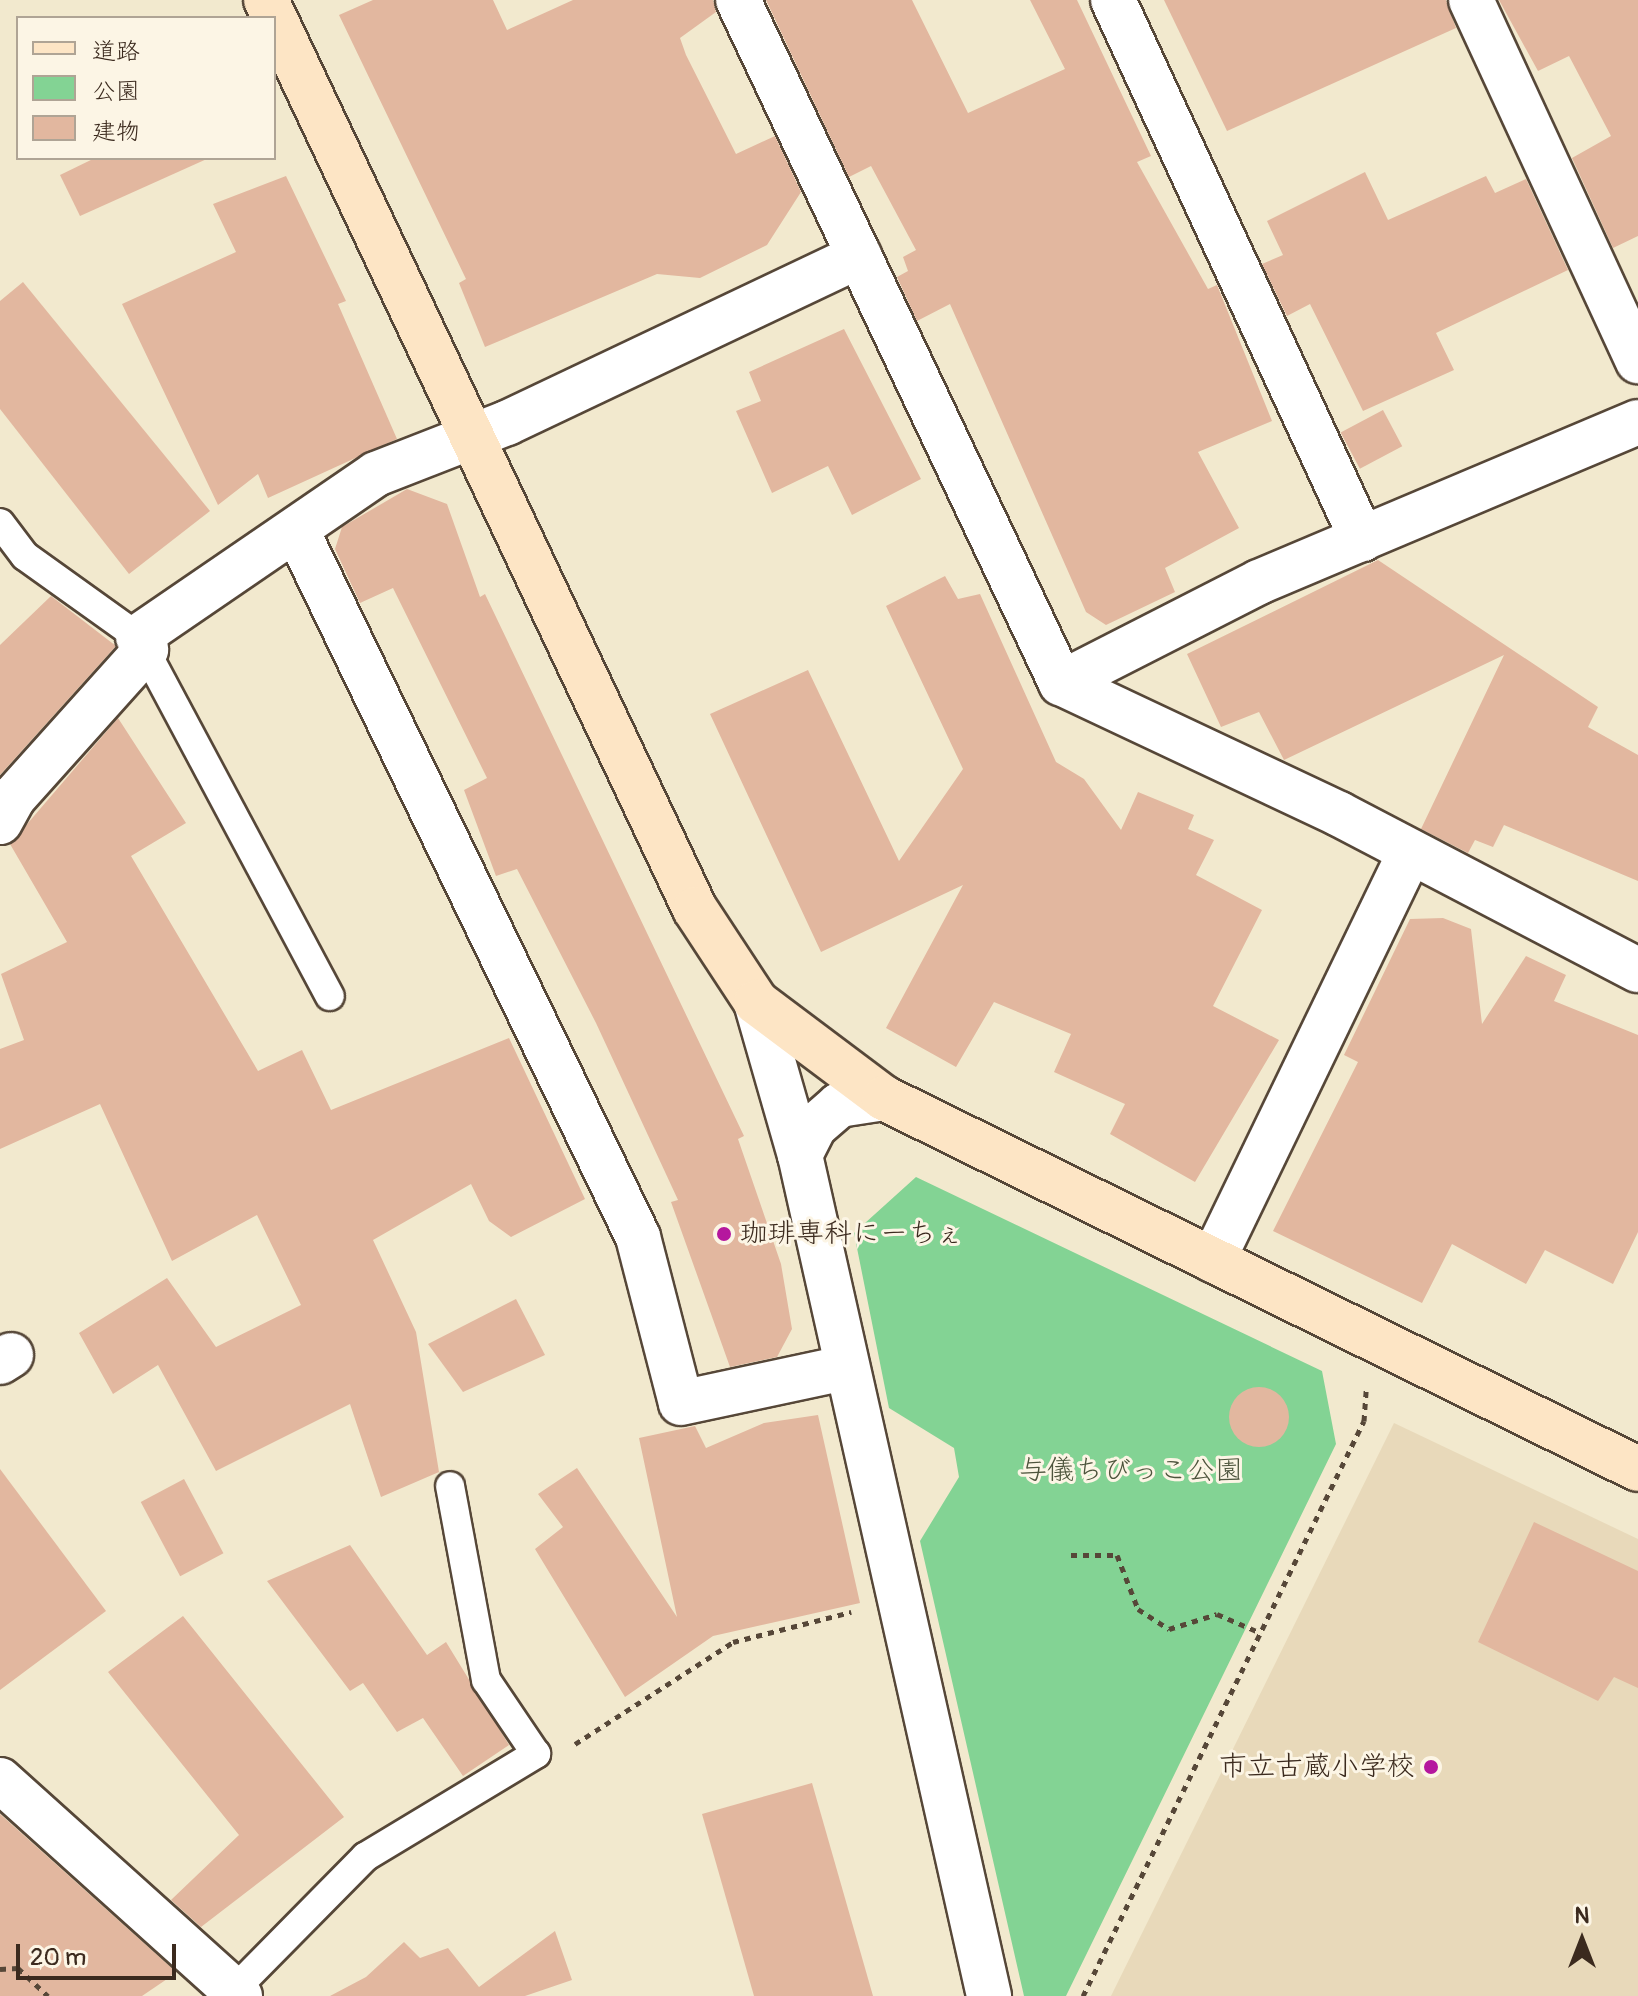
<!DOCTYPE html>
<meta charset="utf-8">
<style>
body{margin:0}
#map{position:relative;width:1638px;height:1996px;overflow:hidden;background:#f2e9ce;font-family:Pangolin,"Klee One",sans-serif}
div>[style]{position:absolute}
.built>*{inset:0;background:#e8d9ba}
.green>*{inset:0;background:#83d394}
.building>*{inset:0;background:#e2b79f;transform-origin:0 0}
.round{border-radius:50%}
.path>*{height:5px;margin-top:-2.5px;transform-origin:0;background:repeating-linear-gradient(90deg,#564738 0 6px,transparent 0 12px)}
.roads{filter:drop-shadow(2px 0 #564738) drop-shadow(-2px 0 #564738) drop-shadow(0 2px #564738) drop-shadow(0 -2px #564738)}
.lane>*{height:28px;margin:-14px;padding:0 14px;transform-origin:14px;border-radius:14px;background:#fff}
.street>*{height:44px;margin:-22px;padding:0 22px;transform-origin:22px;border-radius:22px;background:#fff}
.secondary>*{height:44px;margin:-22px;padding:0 22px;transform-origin:22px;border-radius:22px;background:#fde5c5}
.dots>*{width:22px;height:22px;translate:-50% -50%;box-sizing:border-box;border:4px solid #fcf5e5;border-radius:50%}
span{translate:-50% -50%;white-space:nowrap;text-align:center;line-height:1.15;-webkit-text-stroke:6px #fcf5e5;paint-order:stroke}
.poi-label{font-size:28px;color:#3b2a1e}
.left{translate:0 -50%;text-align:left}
.right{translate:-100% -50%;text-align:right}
.park-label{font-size:28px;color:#4d543c}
.legend{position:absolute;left:16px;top:16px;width:260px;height:144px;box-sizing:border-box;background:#fcf5e5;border:2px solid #afa495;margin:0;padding:10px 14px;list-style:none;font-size:24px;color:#3b2a1e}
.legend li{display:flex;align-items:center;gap:16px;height:40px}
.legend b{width:40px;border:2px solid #afa495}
.north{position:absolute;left:1542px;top:1900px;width:80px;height:80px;-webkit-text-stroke:6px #fcf5e5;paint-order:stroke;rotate:0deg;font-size:22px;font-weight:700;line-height:32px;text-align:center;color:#3b2a1e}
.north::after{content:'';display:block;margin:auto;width:28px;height:36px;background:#3b2a1e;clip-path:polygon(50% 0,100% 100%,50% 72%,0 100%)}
.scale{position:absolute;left:16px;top:1944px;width:160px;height:36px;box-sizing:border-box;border:4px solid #3b2a1e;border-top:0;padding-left:10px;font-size:24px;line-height:28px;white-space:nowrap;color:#3b2a1e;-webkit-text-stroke:6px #fcf5e5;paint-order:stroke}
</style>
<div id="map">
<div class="built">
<div style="clip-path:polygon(1394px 1423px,1638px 1539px,1638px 1996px,1111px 1996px)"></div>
</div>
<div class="green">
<div style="clip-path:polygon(916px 1177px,1322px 1371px,1336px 1444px,1066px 1996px,1024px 1996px,920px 1541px,959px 1477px,954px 1448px,889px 1408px,854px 1233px)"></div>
</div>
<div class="building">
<div style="clip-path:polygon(373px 0,493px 0,507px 30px,573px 0,713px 0,716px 12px,680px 38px,686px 55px,736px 154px,775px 136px,801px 192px,767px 245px,700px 278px,657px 274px,485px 347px,459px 283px,466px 279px,339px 15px)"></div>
<div style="clip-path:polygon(766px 0,912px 0,968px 113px,1065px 69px,1030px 0,1077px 0,1151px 156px,1137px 162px,1208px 289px,1217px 285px,1272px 421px,1198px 452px,1239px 528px,1165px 568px,1175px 592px,1106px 625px,1086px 612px,950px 304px,917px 321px,897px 277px,908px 271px,903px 257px,916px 250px,871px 166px,849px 177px)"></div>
<div style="clip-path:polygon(1164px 0,1446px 0,1456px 28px,1227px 131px)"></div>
<div style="clip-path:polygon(1499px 0,1638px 0,1638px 236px,1613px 248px,1572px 158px,1611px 136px,1569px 56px,1538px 71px)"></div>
<div style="clip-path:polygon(95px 158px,209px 158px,80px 216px,60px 175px)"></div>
<div style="clip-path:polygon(1365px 172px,1388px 220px,1486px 176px,1495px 193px,1526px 179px,1568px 270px,1436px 333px,1454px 370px,1363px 411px,1310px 304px,1287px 316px,1262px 264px,1283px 255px,1267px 221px)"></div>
<div style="clip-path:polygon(286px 176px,346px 301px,338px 304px,397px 439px,268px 498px,258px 474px,218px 505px,122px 304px,236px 252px,213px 204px)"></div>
<div style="clip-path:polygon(23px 282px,210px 511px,129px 574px,0 409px,0 301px)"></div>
<div style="clip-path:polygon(844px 329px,921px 479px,852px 515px,828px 466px,772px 493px,736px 411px,761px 401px,749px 372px)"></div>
<div style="left:1383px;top:410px;width:41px;height:48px;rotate:62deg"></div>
<div style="clip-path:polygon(407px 489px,447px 504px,480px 597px,485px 594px,744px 1136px,738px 1139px,781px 1264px,792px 1329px,777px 1357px,730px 1367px,671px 1202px,678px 1200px,596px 1023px,517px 869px,496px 876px,464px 790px,487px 778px,393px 588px,360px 603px,335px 549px,342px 527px)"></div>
<div style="clip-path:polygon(1378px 560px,1598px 707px,1588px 727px,1638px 755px,1638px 881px,1504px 825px,1493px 847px,1475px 840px,1468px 853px,1421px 829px,1504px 655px,1284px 760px,1259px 712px,1221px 727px,1187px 654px)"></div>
<div style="clip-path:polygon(945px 576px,958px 599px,980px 594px,1056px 762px,1084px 779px,1121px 830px,1138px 792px,1194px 815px,1188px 829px,1214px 840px,1196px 875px,1262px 910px,1213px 1006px,1279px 1040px,1195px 1182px,1110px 1134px,1125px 1104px,1054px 1072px,1071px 1034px,994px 1002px,956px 1067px,886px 1028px,963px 885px,821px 952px,710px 714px,808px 670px,899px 861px,963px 769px,886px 606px)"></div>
<div style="clip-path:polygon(51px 596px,116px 646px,0 775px,0 645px)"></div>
<div style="clip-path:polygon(118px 718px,186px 823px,131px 856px,258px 1071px,302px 1050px,331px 1110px,509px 1038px,585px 1199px,511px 1237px,489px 1221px,471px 1184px,373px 1240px,416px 1332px,439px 1472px,381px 1497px,350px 1404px,216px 1471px,158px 1365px,113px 1394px,79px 1333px,167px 1278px,216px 1347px,301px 1305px,257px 1215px,172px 1261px,100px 1104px,0 1149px,0 1049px,24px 1040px,1px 974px,67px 942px,10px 844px)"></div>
<div style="clip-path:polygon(1443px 918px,1471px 929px,1482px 1024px,1526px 956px,1566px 975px,1554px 1001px,1638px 1035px,1638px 1232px,1613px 1284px,1545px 1250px,1526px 1284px,1452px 1244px,1422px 1303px,1273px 1231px,1358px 1062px,1344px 1055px,1410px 919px)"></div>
<div style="clip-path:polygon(516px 1299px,545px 1355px,463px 1392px,428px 1344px)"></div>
<div class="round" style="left:1229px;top:1387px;width:60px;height:60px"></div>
<div style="clip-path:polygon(818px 1415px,860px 1603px,713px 1636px,625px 1697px,535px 1549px,563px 1527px,538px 1494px,577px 1468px,677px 1617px,639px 1438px,695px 1426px,706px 1448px,764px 1423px)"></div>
<div style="clip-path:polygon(0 1469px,106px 1611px,0 1690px)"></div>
<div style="left:184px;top:1479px;width:84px;height:49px;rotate:62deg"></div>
<div style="clip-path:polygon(1534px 1522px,1638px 1571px,1638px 1688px,1614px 1677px,1598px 1701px,1478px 1642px)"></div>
<div style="clip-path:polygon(350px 1545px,427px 1655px,446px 1642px,509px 1745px,463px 1776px,423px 1718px,397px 1732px,363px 1683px,350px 1691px,267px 1581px)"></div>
<div style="clip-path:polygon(183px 1616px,344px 1817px,201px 1927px,171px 1900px,239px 1835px,108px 1672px)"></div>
<div style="clip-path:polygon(812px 1783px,873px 1996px,754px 1996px,702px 1814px)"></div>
<div style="clip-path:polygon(0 1814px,175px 1971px,170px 1977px,142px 1996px,0 1996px)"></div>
<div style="clip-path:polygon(555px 1931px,572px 1980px,525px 1996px,330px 1996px,366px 1977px,404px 1942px,420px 1958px,448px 1948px,479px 1987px)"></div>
</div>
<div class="path">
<div style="left:1071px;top:1555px;width:46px"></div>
<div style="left:1117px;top:1555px;width:58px;rotate:68.7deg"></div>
<div style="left:1138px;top:1609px;width:37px;rotate:33deg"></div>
<div style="left:1169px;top:1629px;width:50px;rotate:-17.4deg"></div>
<div style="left:1217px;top:1614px;width:48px;rotate:23.4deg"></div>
<div style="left:575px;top:1744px;width:188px;rotate:-32.8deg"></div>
<div style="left:733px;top:1642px;width:122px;rotate:-14.3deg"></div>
<div style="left:0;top:1969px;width:18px;rotate:-3deg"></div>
<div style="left:18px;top:1968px;width:41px;rotate:43deg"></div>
<div style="left:1083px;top:1996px;width:640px;rotate:-63.96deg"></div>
<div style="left:1364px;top:1421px;width:31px;rotate:-86deg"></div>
</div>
<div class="roads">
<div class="lane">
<div style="left:0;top:523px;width:41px;rotate:52.9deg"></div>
<div style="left:25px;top:556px;width:139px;rotate:35.6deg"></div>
<div style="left:138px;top:637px;width:407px;rotate:61.9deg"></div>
<div style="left:234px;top:1990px;width:187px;rotate:-45.4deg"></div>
<div style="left:365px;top:1857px;width:200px;rotate:-31.1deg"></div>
<div style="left:536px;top:1754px;width:89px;rotate:-124deg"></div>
<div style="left:486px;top:1680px;width:197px;rotate:-100.5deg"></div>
</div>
<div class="street">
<div style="left:738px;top:0;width:756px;rotate:64.69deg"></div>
<div style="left:1061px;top:683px;width:307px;rotate:25.2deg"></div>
<div style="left:1339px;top:814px;width:337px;rotate:27.6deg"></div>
<div style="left:1113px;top:0;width:594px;rotate:65.2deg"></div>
<div style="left:1471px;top:0;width:398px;rotate:65.2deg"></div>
<div style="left:298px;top:533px;width:782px;rotate:64.22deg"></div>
<div style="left:638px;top:1237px;width:171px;rotate:75.5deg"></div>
<div style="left:681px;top:1403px;width:167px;rotate:-12.1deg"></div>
<div style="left:138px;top:637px;width:288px;rotate:-34.4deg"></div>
<div style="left:376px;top:474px;width:141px;rotate:-21.3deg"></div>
<div style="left:507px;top:423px;width:390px;rotate:-25.4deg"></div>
<div style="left:1061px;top:683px;width:222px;rotate:-27deg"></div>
<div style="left:1259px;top:582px;width:411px;rotate:-22.9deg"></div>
<div style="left:0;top:822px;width:29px;rotate:-61deg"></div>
<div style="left:14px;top:797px;width:198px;rotate:-48.1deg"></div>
<div style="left:756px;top:1002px;width:159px;rotate:74deg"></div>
<div style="left:800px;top:1155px;width:862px;rotate:77.33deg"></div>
<div style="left:800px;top:1155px;width:31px;rotate:-63deg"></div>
<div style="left:814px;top:1127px;width:33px;rotate:-41deg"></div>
<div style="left:839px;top:1105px;width:46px;rotate:-8.8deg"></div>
<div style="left:1213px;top:1260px;width:452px;rotate:-64.2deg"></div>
<div style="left:0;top:1362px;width:13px;rotate:-32deg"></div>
<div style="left:0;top:1780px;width:323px;rotate:42deg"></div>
</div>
<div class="secondary">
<div style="left:266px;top:0;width:1005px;rotate:64.74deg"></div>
<div style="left:695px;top:909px;width:111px;rotate:56.7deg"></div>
<div style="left:756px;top:1002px;width:160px;rotate:36.9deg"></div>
<div style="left:884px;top:1098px;width:840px;rotate:26.2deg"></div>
</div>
</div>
<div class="dots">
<div style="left:724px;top:1234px;background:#b5179e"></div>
<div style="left:1431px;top:1767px;background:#b5179e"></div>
</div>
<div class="poi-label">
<span class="left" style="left:740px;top:1234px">珈琲専科にーちぇ</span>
<span class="right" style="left:1415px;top:1767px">市立古蔵小学校</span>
</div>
<div class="park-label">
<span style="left:1131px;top:1471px">与儀ちびっこ公園</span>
</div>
<ul class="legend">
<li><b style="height:10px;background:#fde5c5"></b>道路</li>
<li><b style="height:22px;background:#83d394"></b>公園</li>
<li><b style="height:22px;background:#e2b79f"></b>建物</li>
</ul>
<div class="north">N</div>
<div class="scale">20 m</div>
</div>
